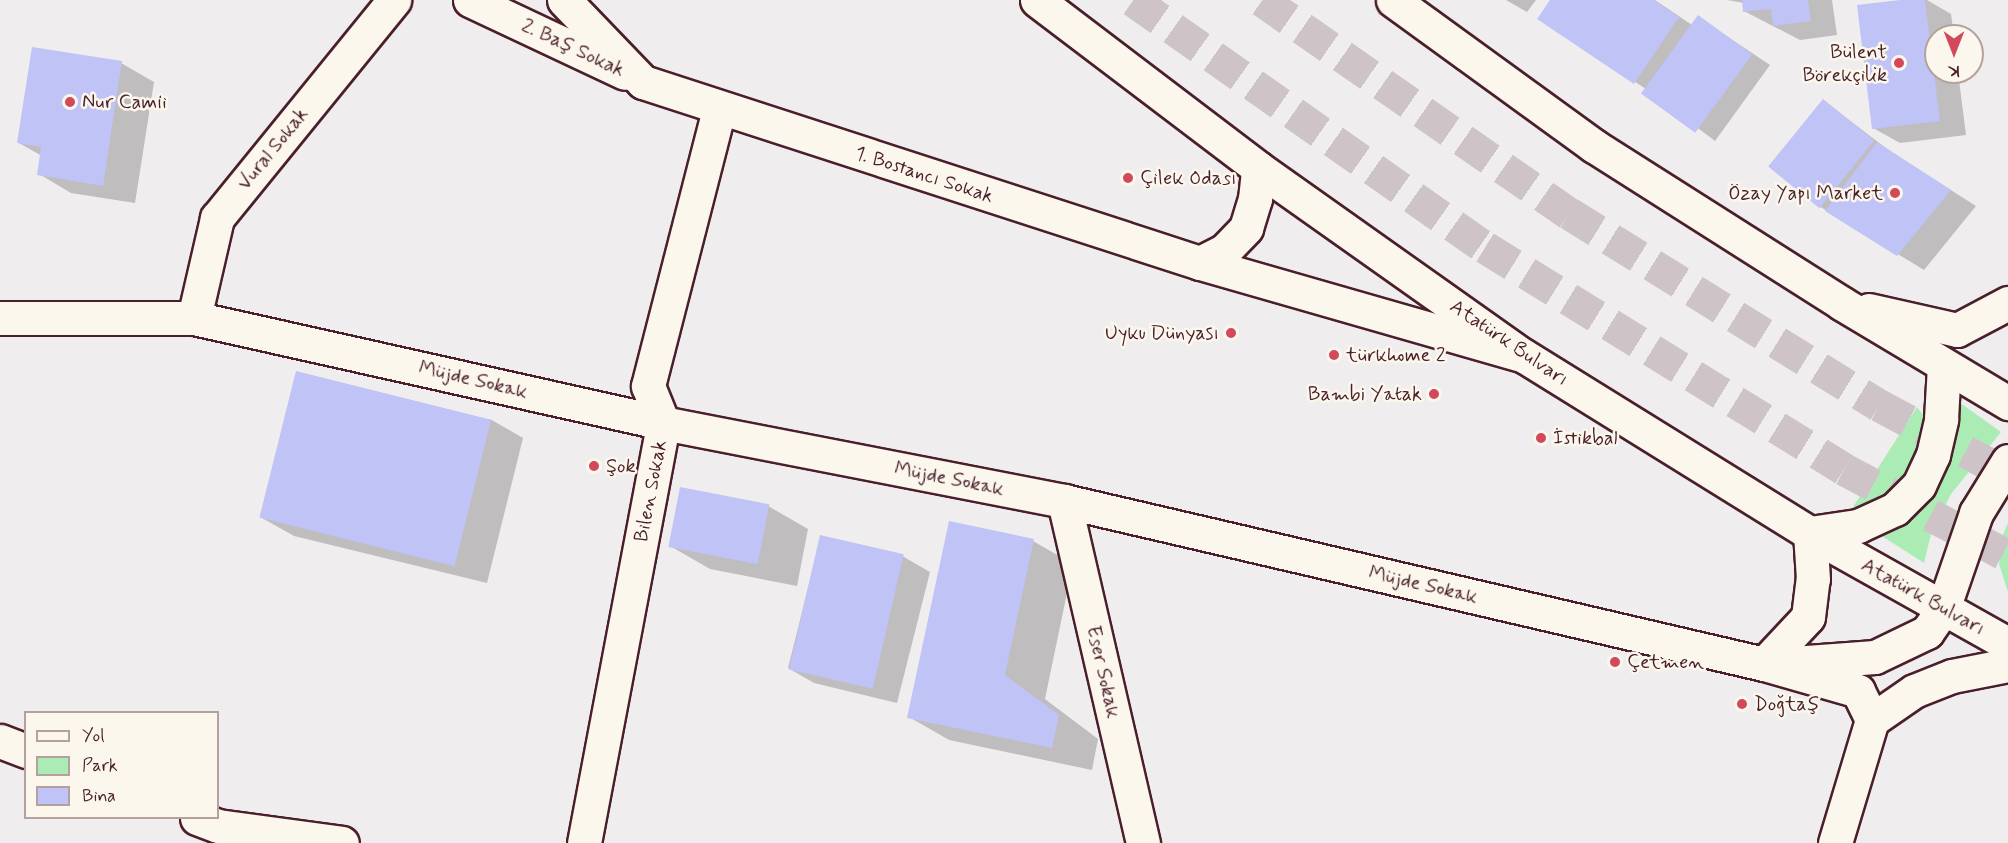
<!DOCTYPE html>
<meta charset="utf-8">
<style>
body{margin:0}
#map{position:relative;width:2008px;height:843px;overflow:hidden;background:#efedee;font-family:Mynerve,sans-serif}
div>[style]{position:absolute}
.green>*{inset:0;background:#abecb5}
.shadow>*{inset:0;background:#0003}
.building>*{inset:0;background:#bfc3f5;transform-origin:0 0}
.highway-tunnel>*{height:33px;margin-top:-16.5px;transform-origin:0;background:repeating-linear-gradient(90deg,#cec4c7 0 33px,transparent 0 49px)}
.roads{filter:drop-shadow(2px 0 #4a1f2b) drop-shadow(-2px 0 #4a1f2b) drop-shadow(0 2px #4a1f2b) drop-shadow(0 -2px #4a1f2b)}
.street>*{height:33px;margin:-16.5px;padding:0 16.5px;transform-origin:16.5px;border-radius:16.5px;background:#fbf7ec}
.secondary>*{height:33px;margin:-16.5px;padding:0 16.5px;transform-origin:16.5px;border-radius:16.5px;background:#fbf7ec}
.highway>*{height:33px;margin:-16.5px;padding:0 16.5px;transform-origin:16.5px;border-radius:16.5px;background:#fbf7ec}
.dots>*{width:16px;height:16px;translate:-50% -50%;box-sizing:border-box;border:3px solid #fbf7ec;border-radius:50%}
span{translate:-50% -50%;white-space:nowrap;text-align:center;line-height:1.15;-webkit-text-stroke:5px #fbf7ec;paint-order:stroke}
.street-label{font-size:20px;color:#4a1f2b}
.poi-label{font-size:20px;color:#4a1f2b}
.right{translate:-100% -50%;text-align:right}
.left{translate:0 -50%;text-align:left}
.legend{position:absolute;left:24px;top:711px;width:195px;height:108px;box-sizing:border-box;background:#fbf7ec;border:2px solid #b4a19f;margin:0;padding:8px 10px;list-style:none;font-size:18px;color:#4a1f2b}
.legend li{display:flex;align-items:center;gap:12px;height:30px}
.legend b{width:30px;border:2px solid #b4a19f}
.north{position:absolute;left:1924px;top:24px;width:60px;height:60px;box-sizing:border-box;background:#fbf7ec;border:2px solid #b4a19f;border-radius:50%;rotate:180deg;font-size:16px;font-weight:700;line-height:24px;text-align:center;color:#4a1f2b}
.north::after{content:'';display:block;margin:auto;width:21px;height:27px;background:#d1495b;clip-path:polygon(50% 0,100% 100%,50% 72%,0 100%)}
</style>
<div id="map">
<div class="green">
<div style="clip-path:polygon(1959px 402px,2001px 432px,1951px 494px,1931px 534px,1924px 563px,1874px 531px,1958px 417px)"></div>
<div style="clip-path:polygon(1917px 407px,1924px 416px,1924px 442px,1904px 490px,1865px 510px,1853px 507px)"></div>
<div style="clip-path:polygon(2008px 523px,2008px 592px,1999px 564px,2001px 539px)"></div>
</div>
<div class="shadow">
<div style="clip-path:polygon(1506px 0,1536px 0,1527px 12px)"></div>
<div style="clip-path:polygon(1552px 0,1655px 0,1692px 25px,1698px 17px,1770px 65px,1715px 141px,1646px 89px,1539px 19px)"></div>
<div style="clip-path:polygon(1727px 0,1832px 0,1837px 35px,1800px 40px,1744px 11px,1744px 3px)"></div>
<div style="clip-path:polygon(1913px 0,1927px 0,1951px 14px,1954px 36px,1936px 36px,1936px 72px,1958px 72px,1966px 135px,1900px 143px,1873px 128px)"></div>
<div style="clip-path:polygon(121px 63px,154px 82px,135px 203px,71px 193px,39px 174px,42px 156px,19px 143px)"></div>
<div style="clip-path:polygon(1823px 100px,1891px 152px,1976px 206px,1924px 270px,1819px 206px,1769px 166px)"></div>
<div style="clip-path:polygon(490px 419px,523px 438px,487px 583px,294px 536px,262px 518px)"></div>
<div style="clip-path:polygon(768px 506px,808px 529px,797px 586px,710px 569px,670px 546px)"></div>
<div style="clip-path:polygon(821px 536px,904px 557px,930px 572px,897px 703px,814px 683px,788px 668px)"></div>
<div style="clip-path:polygon(1033px 541px,1073px 564px,1045px 699px,1098px 739px,1092px 770px,949px 740px,909px 717px)"></div>
</div>
<div class="building">
<div style="clip-path:polygon(1550px 0,1654px 0,1679px 17px,1634px 84px,1537px 19px)"></div>
<div style="clip-path:polygon(1742px 0,1808px 0,1811px 21px,1773px 26px,1771px 9px,1743px 12px)"></div>
<div style="clip-path:polygon(1900px 0,1925px 0,1940px 121px,1872px 129px,1857px 5px)"></div>
<div style="left:1698px;top:15px;width:67px;height:97px;rotate:36deg"></div>
<div style="clip-path:polygon(32px 47px,122px 61px,103px 186px,37px 175px,41px 147px,17px 143px)"></div>
<div style="left:1823px;top:99px;width:66px;height:87px;rotate:39deg"></div>
<div style="clip-path:polygon(1877px 142px,1951px 190px,1897px 256px,1825px 211px)"></div>
<div style="left:296px;top:371px;width:201px;height:151px;rotate:14deg"></div>
<div style="left:680px;top:487px;width:91px;height:61px;rotate:11deg"></div>
<div style="clip-path:polygon(949px 521px,1034px 539px,1005px 675px,1059px 715px,1052px 748px,907px 718px)"></div>
<div style="left:820px;top:535px;width:86px;height:138px;rotate:13deg"></div>
</div>
<div class="highway-tunnel">
<div style="left:1133px;top:0;width:430px;rotate:35.1deg"></div>
<div style="left:1485px;top:247px;width:422px;rotate:31.7deg"></div>
<div style="left:1844px;top:469px;width:186px;rotate:27.9deg"></div>
<div style="left:1262px;top:0;width:374px;rotate:34.8deg"></div>
<div style="left:1569px;top:213px;width:365px;rotate:31.8deg"></div>
<div style="left:1879px;top:405px;width:146px;rotate:28.1deg"></div>
</div>
<div class="roads">
<div class="street">
<div style="left:470px;top:0;width:171px;rotate:25.2deg"></div>
<div style="left:564px;top:0;width:114px;rotate:46.1deg"></div>
<div style="left:643px;top:82px;width:586px;rotate:18deg"></div>
<div style="left:1200px;top:263px;width:27px;rotate:-27deg"></div>
<div style="left:1224px;top:251px;width:32px;rotate:-46deg"></div>
<div style="left:1246px;top:228px;width:30px;rotate:-73deg"></div>
<div style="left:1255px;top:199px;width:31px;rotate:-84deg"></div>
<div style="left:1200px;top:263px;width:331px;rotate:16deg"></div>
<div style="left:194px;top:318px;width:103px;rotate:-77deg"></div>
<div style="left:217px;top:218px;width:281px;rotate:-50.9deg"></div>
<div style="left:584px;top:843px;width:427px;rotate:-79.3deg"></div>
<div style="left:663px;top:423px;width:40px;rotate:-112deg"></div>
<div style="left:648px;top:386px;width:285px;rotate:-75.6deg"></div>
</div>
<div class="secondary">
<div style="left:0;top:318px;width:194px"></div>
<div style="left:194px;top:318px;width:481px;rotate:12.6deg"></div>
<div style="left:663px;top:423px;width:409px;rotate:11deg"></div>
<div style="left:1064px;top:501px;width:719px;rotate:13.11deg"></div>
<div style="left:1764px;top:664px;width:98px;rotate:16deg"></div>
<div style="left:1858px;top:691px;width:32px;rotate:64deg"></div>
<div style="left:1064px;top:501px;width:351px;rotate:77deg"></div>
<div style="left:1793px;top:663px;width:82px;rotate:-4.2deg"></div>
<div style="left:1875px;top:657px;width:58px;rotate:-25.7deg"></div>
<div style="left:1927px;top:632px;width:28px;rotate:-55deg"></div>
<div style="left:1764px;top:664px;width:64px;rotate:-46.9deg"></div>
<div style="left:1808px;top:617px;width:38px;rotate:-83deg"></div>
<div style="left:1813px;top:579px;width:46px;rotate:-93.7deg"></div>
<div style="left:0;top:741px;width:28px;rotate:21deg"></div>
<div style="left:197px;top:818px;width:22px;rotate:21deg"></div>
<div style="left:218px;top:826px;width:125px;rotate:7.8deg"></div>
<div style="left:1835px;top:843px;width:128px;rotate:-73.3deg"></div>
<div style="left:1872px;top:720px;width:51px;rotate:-34.6deg"></div>
<div style="left:1914px;top:691px;width:41px;rotate:-21.5deg"></div>
<div style="left:1952px;top:676px;width:57px;rotate:-11.1deg"></div>
</div>
<div class="highway">
<div style="left:1037px;top:0;width:278px;rotate:37.2deg"></div>
<div style="left:1258px;top:168px;width:326px;rotate:35.3deg"></div>
<div style="left:1524px;top:356px;width:336px;rotate:31.8deg"></div>
<div style="left:1810px;top:533px;width:227px;rotate:29.3deg"></div>
<div style="left:1393px;top:0;width:248px;rotate:36deg"></div>
<div style="left:1594px;top:146px;width:293px;rotate:32.4deg"></div>
<div style="left:1841px;top:303px;width:195px;rotate:30.9deg"></div>
<div style="left:1869px;top:310px;width:90px;rotate:12.8deg"></div>
<div style="left:1957px;top:330px;width:58px;rotate:-27.9deg"></div>
<div style="left:1810px;top:533px;width:49px;rotate:-8.3deg"></div>
<div style="left:1858px;top:526px;width:41px;rotate:-24.7deg"></div>
<div style="left:1895px;top:509px;width:34px;rotate:-45deg"></div>
<div style="left:1919px;top:485px;width:33px;rotate:-65deg"></div>
<div style="left:1933px;top:455px;width:37px;rotate:-77deg"></div>
<div style="left:1941px;top:419px;width:53px;rotate:-86.8deg"></div>
<div style="left:1943px;top:609px;width:102px;rotate:-71deg"></div>
<div style="left:1976px;top:513px;width:61px;rotate:-58.4deg"></div>
</div>
</div>
<div class="dots">
<div style="left:1899px;top:63px;background:#d1495b"></div>
<div style="left:70px;top:102px;background:#d1495b"></div>
<div style="left:1128px;top:178px;background:#d1495b"></div>
<div style="left:1895px;top:193px;background:#d1495b"></div>
<div style="left:1231px;top:333px;background:#d1495b"></div>
<div style="left:1334px;top:355px;background:#d1495b"></div>
<div style="left:1434px;top:394px;background:#d1495b"></div>
<div style="left:1541px;top:438px;background:#d1495b"></div>
<div style="left:594px;top:466px;background:#d1495b"></div>
<div style="left:1615px;top:662px;background:#d1495b"></div>
<div style="left:1742px;top:704px;background:#d1495b"></div>
</div>
<div class="street-label">
<span style="left:573px;top:48px;rotate:25deg">2. Baş Sokak</span>
<span style="left:273px;top:149px;rotate:-51deg">Vural Sokak</span>
<span style="left:924px;top:175px;rotate:18deg">1. Bostancı Sokak</span>
<span style="left:1509px;top:343px;rotate:34deg">Atatürk Bulvarı</span>
<span style="left:473px;top:380px;rotate:13deg">Müjde Sokak</span>
<span style="left:949px;top:479px;rotate:11deg">Müjde Sokak</span>
<span style="left:651px;top:491px;rotate:-79deg">Bilen Sokak</span>
<span style="left:1423px;top:585px;rotate:13deg">Müjde Sokak</span>
<span style="left:1923px;top:597px;rotate:29deg">Atatürk Bulvarı</span>
<span style="left:1103px;top:672px;rotate:77deg">Eser Sokak</span>
</div>
<div class="poi-label">
<span class="right" style="left:1887px;top:64px">Bülent<br>Börekçilik</span>
<span class="left" style="left:82px;top:102px">Nur Camii</span>
<span class="left" style="left:1140px;top:178px">Çilek Odası</span>
<span class="right" style="left:1883px;top:193px">Özay Yapı Market</span>
<span class="right" style="left:1219px;top:333px">Uyku Dünyası</span>
<span class="left" style="left:1346px;top:355px">türkhome 2</span>
<span class="right" style="left:1422px;top:394px">Bambi Yatak</span>
<span class="left" style="left:1553px;top:438px">İstikbal</span>
<span class="left" style="left:606px;top:466px">Şok</span>
<span class="left" style="left:1627px;top:662px">Çetmen</span>
<span class="left" style="left:1754px;top:704px">Doğtaş</span>
</div>
<ul class="legend">
<li><b style="height:8px;background:#fbf7ec"></b>Yol</li>
<li><b style="height:16px;background:#abecb5"></b>Park</li>
<li><b style="height:16px;background:#bfc3f5"></b>Bina</li>
</ul>
<div class="north">K</div>
</div>
